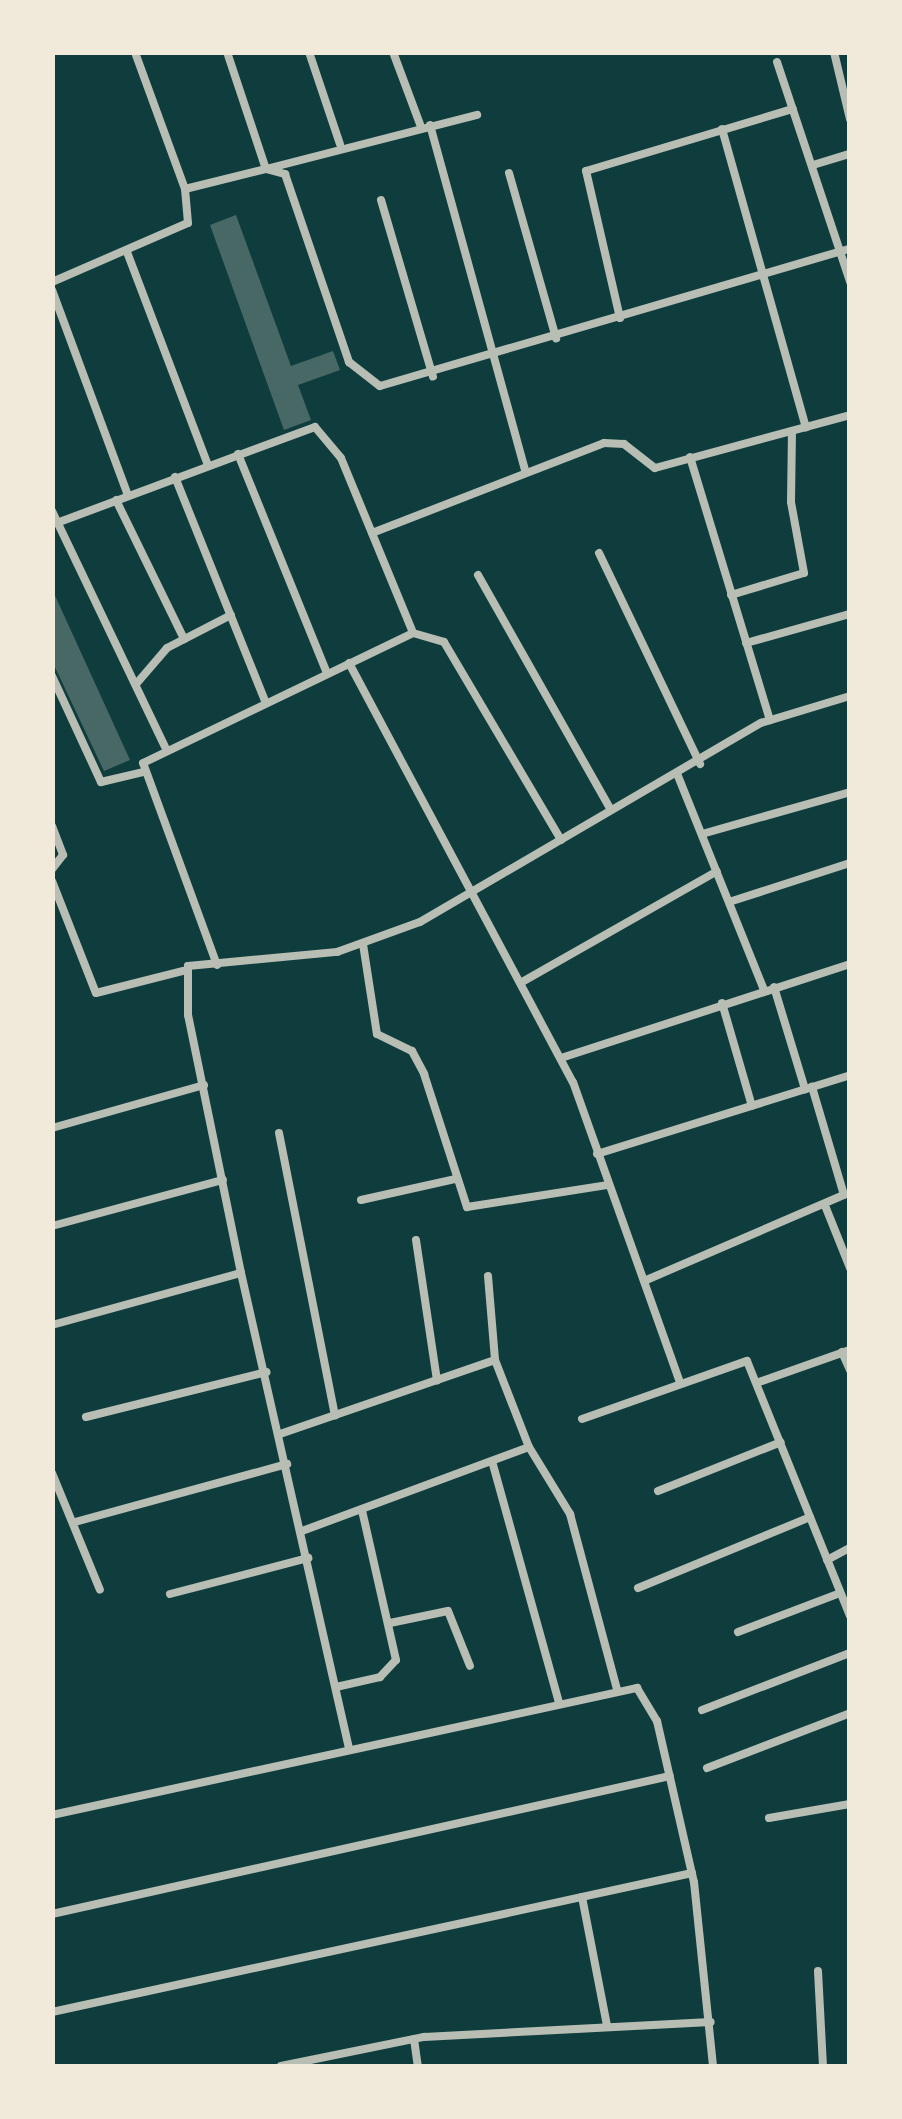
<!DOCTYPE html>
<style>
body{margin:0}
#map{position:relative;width:902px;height:2119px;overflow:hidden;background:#0f3d3e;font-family:Inter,sans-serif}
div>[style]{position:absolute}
.building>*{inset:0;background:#486865}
.minor>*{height:8px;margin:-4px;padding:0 4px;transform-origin:4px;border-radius:4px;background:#b8beb3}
span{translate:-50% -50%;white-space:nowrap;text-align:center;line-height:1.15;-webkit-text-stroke:9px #f1e9da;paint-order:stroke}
.frame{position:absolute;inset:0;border:55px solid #f1e9da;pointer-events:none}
</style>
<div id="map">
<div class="building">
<div style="clip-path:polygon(236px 215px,291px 366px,333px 351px,340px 370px,298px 385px,311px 420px,284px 430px,210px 225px)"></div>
<div style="clip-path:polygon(52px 589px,130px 760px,104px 771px,52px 661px)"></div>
</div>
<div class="minor">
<div style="left:227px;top:52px;width:123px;rotate:71.6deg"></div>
<div style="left:266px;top:169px;width:218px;rotate:-14.4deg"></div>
<div style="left:309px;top:52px;width:97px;rotate:71.4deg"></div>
<div style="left:393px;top:52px;width:80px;rotate:69.5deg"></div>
<div style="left:834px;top:52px;width:69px;rotate:76.6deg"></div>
<div style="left:777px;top:62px;width:232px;rotate:71.6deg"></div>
<div style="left:430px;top:125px;width:359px;rotate:74.6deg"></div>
<div style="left:722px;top:129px;width:310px;rotate:74.3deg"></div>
<div style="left:813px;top:165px;width:39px;rotate:-17deg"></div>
<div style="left:509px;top:173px;width:172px;rotate:74.1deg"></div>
<div style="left:185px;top:189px;width:83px;rotate:-13.9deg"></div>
<div style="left:266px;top:169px;width:20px;rotate:15deg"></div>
<div style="left:285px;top:174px;width:199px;rotate:71.2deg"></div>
<div style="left:349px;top:362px;width:39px;rotate:38deg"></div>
<div style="left:380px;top:386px;width:490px;rotate:-16.3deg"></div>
<div style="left:381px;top:200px;width:184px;rotate:73.6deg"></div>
<div style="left:127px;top:252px;width:228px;rotate:69.2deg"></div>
<div style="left:52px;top:282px;width:148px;rotate:-23.5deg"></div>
<div style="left:188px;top:223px;width:34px;rotate:-95deg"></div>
<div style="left:185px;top:189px;width:146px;rotate:-110.1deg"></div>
<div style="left:52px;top:290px;width:219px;rotate:69.7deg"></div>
<div style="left:620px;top:318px;width:151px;rotate:-103deg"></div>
<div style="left:586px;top:171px;width:216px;rotate:-16.7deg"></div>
<div style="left:238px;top:454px;width:236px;rotate:67.9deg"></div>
<div style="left:690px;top:457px;width:275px;rotate:73.1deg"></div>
<div style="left:175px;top:477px;width:241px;rotate:68.1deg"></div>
<div style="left:116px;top:500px;width:155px;rotate:63.9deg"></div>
<div style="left:52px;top:511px;width:262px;rotate:64.4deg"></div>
<div style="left:62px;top:521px;width:270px;rotate:-20.4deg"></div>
<div style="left:315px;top:427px;width:40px;rotate:50deg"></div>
<div style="left:341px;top:458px;width:189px;rotate:67.6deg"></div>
<div style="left:372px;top:533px;width:249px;rotate:-21.2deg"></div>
<div style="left:604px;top:443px;width:20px;rotate:3deg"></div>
<div style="left:624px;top:444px;width:39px;rotate:38deg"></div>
<div style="left:655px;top:468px;width:202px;rotate:-15.2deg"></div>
<div style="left:599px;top:553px;width:234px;rotate:64.4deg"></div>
<div style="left:478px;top:575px;width:270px;rotate:60.5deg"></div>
<div style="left:731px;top:595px;width:76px;rotate:-16.8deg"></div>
<div style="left:804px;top:573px;width:72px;rotate:-100.4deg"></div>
<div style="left:791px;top:502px;width:71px;rotate:-89.2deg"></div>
<div style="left:746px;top:643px;width:108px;rotate:-15.6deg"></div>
<div style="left:349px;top:663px;width:475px;rotate:61.9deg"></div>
<div style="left:573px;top:1082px;width:319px;rotate:70.4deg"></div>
<div style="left:52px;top:676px;width:117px;rotate:65.2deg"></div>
<div style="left:101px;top:782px;width:43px;rotate:-13.4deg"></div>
<div style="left:137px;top:683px;width:46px;rotate:-49.4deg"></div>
<div style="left:167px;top:648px;width:72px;rotate:-27.3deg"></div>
<div style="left:678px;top:776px;width:231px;rotate:68.1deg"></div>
<div style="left:52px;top:826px;width:31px;rotate:69deg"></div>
<div style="left:63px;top:855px;width:18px;rotate:128deg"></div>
<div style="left:702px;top:834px;width:154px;rotate:-15.8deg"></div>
<div style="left:52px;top:881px;width:120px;rotate:68.6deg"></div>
<div style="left:96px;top:993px;width:90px;rotate:-14.2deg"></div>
<div style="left:729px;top:902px;width:127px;rotate:-17.9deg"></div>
<div style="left:363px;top:944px;width:91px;rotate:81.2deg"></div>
<div style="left:377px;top:1034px;width:39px;rotate:26deg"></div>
<div style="left:412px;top:1051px;width:26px;rotate:62deg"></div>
<div style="left:424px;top:1074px;width:140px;rotate:72.1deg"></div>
<div style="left:467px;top:1207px;width:143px;rotate:-8.9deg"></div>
<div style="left:217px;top:965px;width:215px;rotate:-110.1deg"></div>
<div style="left:143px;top:763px;width:300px;rotate:-25.7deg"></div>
<div style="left:413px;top:633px;width:32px;rotate:16deg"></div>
<div style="left:444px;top:642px;width:230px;rotate:59.4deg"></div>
<div style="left:522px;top:982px;width:224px;rotate:-29.6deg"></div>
<div style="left:774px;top:987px;width:107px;rotate:73.1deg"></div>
<div style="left:722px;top:1003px;width:107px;rotate:73.8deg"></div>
<div style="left:561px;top:1058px;width:304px;rotate:-18deg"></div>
<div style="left:52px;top:1128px;width:158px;rotate:-15.8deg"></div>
<div style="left:279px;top:1133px;width:288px;rotate:78.8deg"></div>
<div style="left:597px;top:1154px;width:265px;rotate:-17.3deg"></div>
<div style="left:361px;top:1200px;width:96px;rotate:-12.6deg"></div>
<div style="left:826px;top:1208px;width:65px;rotate:68.2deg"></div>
<div style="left:52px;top:1226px;width:177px;rotate:-15.1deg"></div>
<div style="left:416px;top:1240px;width:142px;rotate:81.5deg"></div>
<div style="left:241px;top:1273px;width:488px;rotate:77.2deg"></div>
<div style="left:488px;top:1276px;width:84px;rotate:85.2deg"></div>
<div style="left:495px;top:1360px;width:93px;rotate:68.7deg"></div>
<div style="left:529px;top:1447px;width:79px;rotate:58.5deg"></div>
<div style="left:570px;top:1514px;width:182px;rotate:75deg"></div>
<div style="left:644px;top:1281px;width:218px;rotate:-23.3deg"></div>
<div style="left:844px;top:1195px;width:113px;rotate:-106.5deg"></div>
<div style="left:52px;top:1325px;width:196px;rotate:-15.4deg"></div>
<div style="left:241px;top:1273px;width:263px;rotate:-101.6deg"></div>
<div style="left:188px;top:1015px;width:49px;rotate:-90deg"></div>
<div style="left:188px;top:966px;width:150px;rotate:-5.4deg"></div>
<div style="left:337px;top:952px;width:88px;rotate:-19.9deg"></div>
<div style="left:420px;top:922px;width:395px;rotate:-30.3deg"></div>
<div style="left:761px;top:723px;width:93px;rotate:-16.9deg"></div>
<div style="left:842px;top:1352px;width:20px;rotate:66deg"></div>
<div style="left:759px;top:1382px;width:96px;rotate:-19.4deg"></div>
<div style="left:86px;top:1417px;width:186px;rotate:-14deg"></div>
<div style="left:582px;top:1419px;width:175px;rotate:-19.4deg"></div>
<div style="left:747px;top:1361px;width:275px;rotate:68deg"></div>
<div style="left:280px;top:1434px;width:227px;rotate:-19deg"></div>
<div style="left:492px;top:1461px;width:251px;rotate:74.5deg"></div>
<div style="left:52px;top:1473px;width:126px;rotate:67.7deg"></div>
<div style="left:658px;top:1491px;width:132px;rotate:-21.7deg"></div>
<div style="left:75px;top:1522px;width:220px;rotate:-15.3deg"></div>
<div style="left:302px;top:1531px;width:242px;rotate:-20.3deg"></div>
<div style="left:827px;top:1560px;width:26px;rotate:-28deg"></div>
<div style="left:638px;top:1588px;width:186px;rotate:-22.4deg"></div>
<div style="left:170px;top:1594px;width:143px;rotate:-14.6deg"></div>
<div style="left:390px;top:1623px;width:59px;rotate:-11.7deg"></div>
<div style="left:448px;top:1611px;width:59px;rotate:68.2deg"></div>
<div style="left:738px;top:1632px;width:109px;rotate:-20.9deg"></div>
<div style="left:336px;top:1687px;width:45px;rotate:-12.8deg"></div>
<div style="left:380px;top:1677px;width:23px;rotate:-47deg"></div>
<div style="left:396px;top:1660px;width:154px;rotate:-102.8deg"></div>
<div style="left:702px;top:1710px;width:159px;rotate:-21.1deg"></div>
<div style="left:707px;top:1768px;width:153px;rotate:-21deg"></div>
<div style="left:52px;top:1815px;width:599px;rotate:-12.25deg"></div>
<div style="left:637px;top:1688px;width:39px;rotate:59deg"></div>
<div style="left:657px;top:1721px;width:165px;rotate:77.1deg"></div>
<div style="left:694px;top:1882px;width:185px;rotate:84.1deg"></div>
<div style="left:769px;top:1818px;width:82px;rotate:-9.8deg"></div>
<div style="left:582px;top:1897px;width:131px;rotate:79deg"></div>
<div style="left:52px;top:1914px;width:633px;rotate:-12.59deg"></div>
<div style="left:818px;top:1971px;width:95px;rotate:87deg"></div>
<div style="left:52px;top:2012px;width:655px;rotate:-12.25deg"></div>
<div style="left:414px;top:2039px;width:27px;rotate:82deg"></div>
<div style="left:281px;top:2066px;width:146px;rotate:-11.5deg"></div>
<div style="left:424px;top:2037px;width:287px;rotate:-3deg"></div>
</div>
<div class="frame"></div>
</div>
